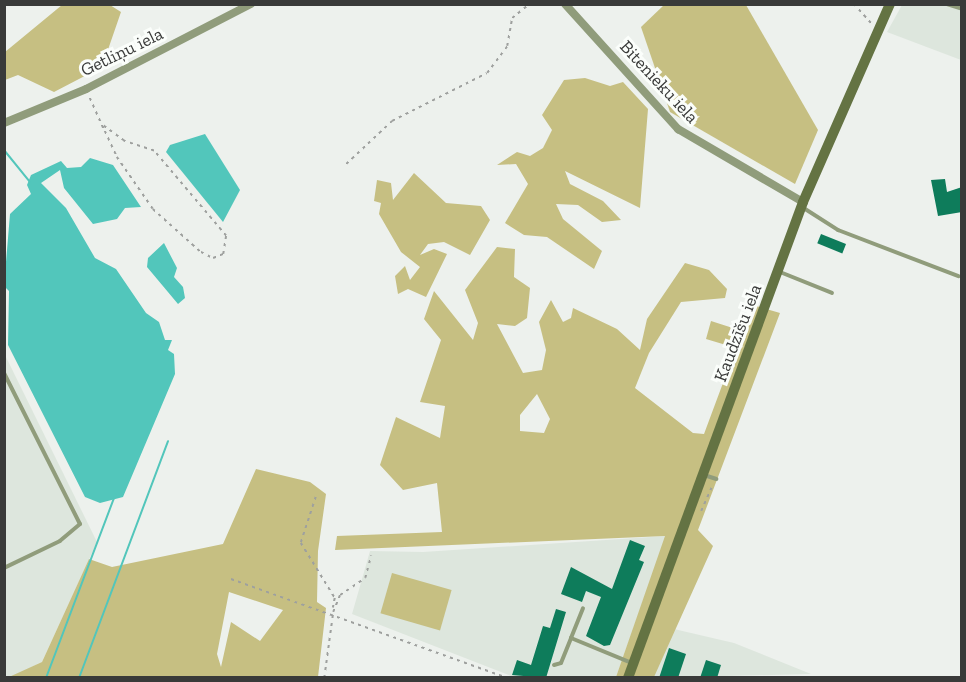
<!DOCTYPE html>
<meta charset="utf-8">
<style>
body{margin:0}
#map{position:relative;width:966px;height:682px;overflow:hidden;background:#edf1ed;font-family:"Zilla Slab",serif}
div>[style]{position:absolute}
.built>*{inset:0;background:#dde6dd}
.green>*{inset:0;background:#c6bf82;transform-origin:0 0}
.water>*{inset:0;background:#52c6bb}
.stream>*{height:2px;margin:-1px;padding:0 1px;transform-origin:1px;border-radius:1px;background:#52c6bb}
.building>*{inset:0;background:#0e7c5b;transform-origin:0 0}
.path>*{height:1.5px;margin-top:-0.75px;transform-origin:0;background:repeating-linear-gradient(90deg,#9ea09e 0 3px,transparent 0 7.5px)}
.lane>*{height:4px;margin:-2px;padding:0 2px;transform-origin:2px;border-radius:2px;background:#909c7b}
.street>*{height:8px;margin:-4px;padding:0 4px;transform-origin:4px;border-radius:4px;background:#909c7b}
.secondary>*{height:10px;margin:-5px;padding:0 5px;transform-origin:5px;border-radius:5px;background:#647343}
span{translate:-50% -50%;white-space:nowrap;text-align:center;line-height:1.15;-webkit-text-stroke:6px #fbfefb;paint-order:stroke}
.street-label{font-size:18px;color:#393a39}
.frame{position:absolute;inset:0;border:6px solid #393a39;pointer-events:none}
</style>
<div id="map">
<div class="built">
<div style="clip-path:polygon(902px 5px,961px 5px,961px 60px,887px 32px)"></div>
<div style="clip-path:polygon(4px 353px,97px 542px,42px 662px,9px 678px,4px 677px)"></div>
<div style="clip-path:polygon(666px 536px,616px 677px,514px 677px,352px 614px,370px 551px,423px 552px)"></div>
<div style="clip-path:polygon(661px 626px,734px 643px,811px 674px,642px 678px)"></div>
</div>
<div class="green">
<div style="clip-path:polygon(62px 5px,110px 5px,121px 12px,102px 67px,54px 92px,18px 75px,5px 80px,5px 52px)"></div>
<div style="clip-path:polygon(664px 5px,746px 5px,818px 130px,795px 184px,670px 112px,641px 27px)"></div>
<div style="clip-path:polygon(585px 78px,610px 86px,623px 82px,648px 109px,640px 208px,565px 171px,570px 184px,603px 201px,621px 220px,602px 222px,578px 205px,556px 204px,563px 219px,602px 251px,594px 269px,547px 237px,524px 235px,505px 223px,528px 184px,516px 164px,497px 165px,517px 152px,530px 156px,543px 148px,552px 130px,542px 115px,564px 80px)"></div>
<div style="clip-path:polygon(414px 173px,446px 203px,481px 206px,490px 220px,470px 255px,444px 242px,428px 244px,420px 255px,434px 249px,447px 254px,426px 297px,408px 289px,398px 294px,395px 276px,405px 266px,410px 280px,420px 267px,401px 252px,379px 214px,381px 203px,374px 201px,377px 180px,391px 183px,393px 200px)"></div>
<div style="clip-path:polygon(evenodd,497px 247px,515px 249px,514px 277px,530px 288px,527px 318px,515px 326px,497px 324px,523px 373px,542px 370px,546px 350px,539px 322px,551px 300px,563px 322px,571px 318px,573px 308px,617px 329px,640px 350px,647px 319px,685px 263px,709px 270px,727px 289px,725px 298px,681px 302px,649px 353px,635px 388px,693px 433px,704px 434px,736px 348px,706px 339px,711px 321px,739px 330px,753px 305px,780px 313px,698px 530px,713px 546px,654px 677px,616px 677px,665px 536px,335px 550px,337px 536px,442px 532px,437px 483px,403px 490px,380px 465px,396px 417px,440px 438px,445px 406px,420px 402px,441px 340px,424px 319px,434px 291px,473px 340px,478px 323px,465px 290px,497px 247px,537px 394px,550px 419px,544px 433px,520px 431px,520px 415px,537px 394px)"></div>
<div style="clip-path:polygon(evenodd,256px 469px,310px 482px,326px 494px,318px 551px,317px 602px,326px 608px,318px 677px,9px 677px,42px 662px,89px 559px,112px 567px,223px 544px,256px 469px,229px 592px,283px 610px,260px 641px,231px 622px,221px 667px,217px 654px,229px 592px)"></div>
<div style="left:392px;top:573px;width:62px;height:42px;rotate:16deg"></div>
</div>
<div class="water">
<div style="clip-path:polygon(205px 134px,240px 190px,223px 222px,166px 152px,170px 145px)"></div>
<div style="clip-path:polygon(90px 158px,113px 165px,141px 207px,125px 208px,117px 219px,93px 224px,64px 188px,60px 170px,41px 183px,66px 208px,95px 258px,116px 269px,146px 313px,159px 322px,165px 340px,172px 340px,168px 350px,174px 354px,175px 374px,123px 497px,100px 503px,85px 497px,8px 345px,9px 291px,4px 286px,10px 214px,31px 194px,27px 185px,31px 175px,61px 161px,67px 168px,81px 167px)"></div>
<div style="clip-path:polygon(164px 243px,177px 268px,174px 277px,183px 287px,185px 298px,178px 304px,147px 267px,148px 258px)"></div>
</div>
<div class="stream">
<div style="left:4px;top:150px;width:41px;rotate:50.9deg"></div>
<div style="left:46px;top:678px;width:196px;rotate:-69.3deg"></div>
<div style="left:79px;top:678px;width:253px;rotate:-69.4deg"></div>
</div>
<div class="building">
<div style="clip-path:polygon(945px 179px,947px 192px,962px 187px,962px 212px,938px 216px,931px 180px)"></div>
<div style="left:821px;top:234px;width:27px;height:10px;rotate:22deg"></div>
<div style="clip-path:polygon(630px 540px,645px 546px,639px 560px,644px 562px,610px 645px,604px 646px,586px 636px,601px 597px,586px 591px,582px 602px,561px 594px,571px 567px,612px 589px)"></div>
<div style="clip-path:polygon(556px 609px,566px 612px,546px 678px,512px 675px,517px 660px,531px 665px,543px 626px,550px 628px)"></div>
<div style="clip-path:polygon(669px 648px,686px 654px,678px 678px,659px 678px)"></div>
<div style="clip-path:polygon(706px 660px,721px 665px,717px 678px,700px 678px)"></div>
</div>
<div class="path">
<div style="left:854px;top:4px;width:27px;rotate:48deg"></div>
<div style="left:90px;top:98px;width:36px;rotate:66deg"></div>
<div style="left:105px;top:131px;width:29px;rotate:65deg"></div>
<div style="left:117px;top:157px;width:63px;rotate:55.3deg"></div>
<div style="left:153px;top:209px;width:64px;rotate:41.9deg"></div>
<div style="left:201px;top:252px;width:13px;rotate:27deg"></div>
<div style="left:213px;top:258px;width:11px;rotate:-22deg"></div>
<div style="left:223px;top:254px;width:18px;rotate:-81deg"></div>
<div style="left:226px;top:236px;width:111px;rotate:-130.3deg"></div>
<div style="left:154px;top:151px;width:32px;rotate:-162deg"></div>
<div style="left:124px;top:141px;width:27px;rotate:-144deg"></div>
<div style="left:346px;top:164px;width:63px;rotate:-43.1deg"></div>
<div style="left:392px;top:121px;width:106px;rotate:-26.8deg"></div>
<div style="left:487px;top:73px;width:34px;rotate:-53deg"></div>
<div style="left:507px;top:46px;width:28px;rotate:-80deg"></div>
<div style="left:512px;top:18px;width:22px;rotate:-39deg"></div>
<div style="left:316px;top:497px;width:48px;rotate:108.1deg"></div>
<div style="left:301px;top:543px;width:65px;rotate:58.3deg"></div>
<div style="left:335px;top:598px;width:10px;rotate:101deg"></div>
<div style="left:701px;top:511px;width:27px;rotate:-66deg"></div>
<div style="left:231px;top:579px;width:293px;rotate:19.7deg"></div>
<div style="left:324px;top:678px;width:67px;rotate:-82.2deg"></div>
<div style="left:333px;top:612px;width:18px;rotate:-68deg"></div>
<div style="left:340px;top:595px;width:30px;rotate:-34deg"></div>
<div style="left:365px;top:578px;width:23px;rotate:-75deg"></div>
</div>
<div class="lane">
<div style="left:947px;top:4px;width:16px;rotate:18deg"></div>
<div style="left:802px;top:207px;width:43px;rotate:32.6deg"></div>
<div style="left:838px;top:230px;width:129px;rotate:21deg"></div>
<div style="left:780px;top:272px;width:56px;rotate:22deg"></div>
<div style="left:4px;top:373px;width:169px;rotate:63.3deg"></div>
<div style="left:80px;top:524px;width:26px;rotate:140deg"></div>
<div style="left:60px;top:541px;width:62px;rotate:154.3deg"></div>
<div style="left:704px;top:475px;width:13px;rotate:18deg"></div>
<div style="left:571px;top:638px;width:32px;rotate:-68deg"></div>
<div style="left:554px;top:665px;width:7px;rotate:-16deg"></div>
<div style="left:561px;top:663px;width:27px;rotate:-68deg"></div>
<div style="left:571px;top:638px;width:66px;rotate:22.3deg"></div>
</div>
<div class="street">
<div style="left:565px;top:4px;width:169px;rotate:47.9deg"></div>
<div style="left:678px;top:129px;width:145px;rotate:30.3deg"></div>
<div style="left:4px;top:123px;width:89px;rotate:-22.5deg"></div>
<div style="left:86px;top:89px;width:186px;rotate:-27.3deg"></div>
</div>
<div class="secondary">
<div style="left:628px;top:678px;width:507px;rotate:-69.81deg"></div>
<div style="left:803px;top:202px;width:216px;rotate:-66.3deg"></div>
</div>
<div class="street-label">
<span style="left:122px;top:52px;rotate:-26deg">Getliņu iela</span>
<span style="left:659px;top:82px;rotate:47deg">Bitenieku iela</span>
<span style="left:738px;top:333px;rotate:-69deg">Kaudzīšu iela</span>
</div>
<div class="frame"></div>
</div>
